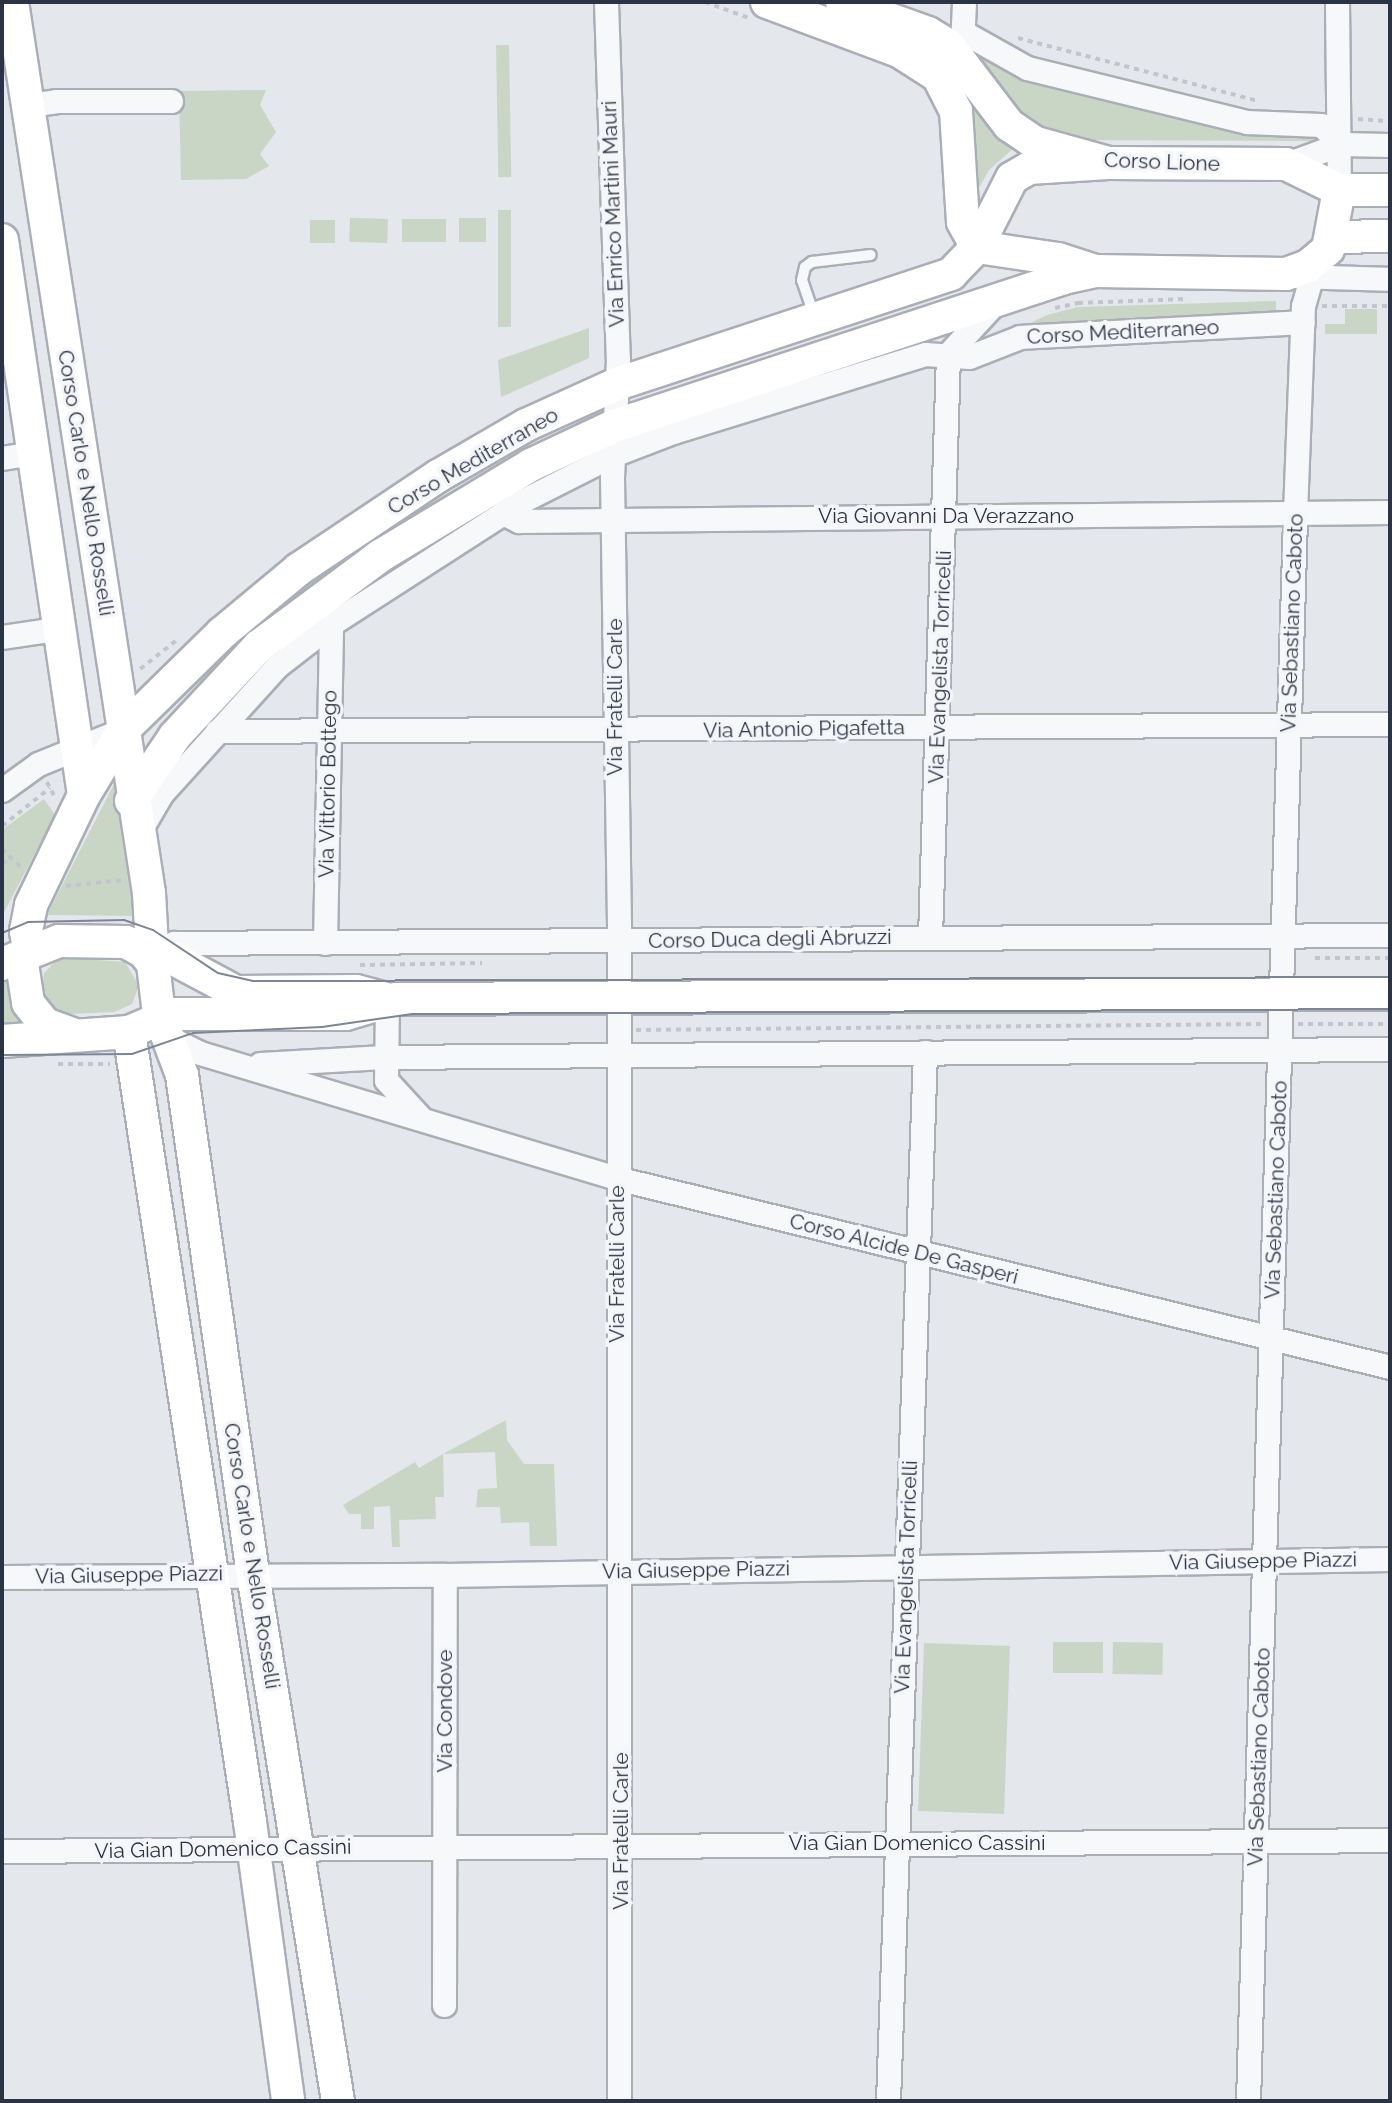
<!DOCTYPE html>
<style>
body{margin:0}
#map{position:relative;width:1392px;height:2103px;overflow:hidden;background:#e4e7ec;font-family:Raleway,sans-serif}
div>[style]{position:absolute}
.green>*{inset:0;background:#c9d6c5;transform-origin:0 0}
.path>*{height:3.5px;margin-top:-1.75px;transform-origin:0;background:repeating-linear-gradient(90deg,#c2c5cb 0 5px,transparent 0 10px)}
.roads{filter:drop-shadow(2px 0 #a9aeb7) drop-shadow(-2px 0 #a9aeb7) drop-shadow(0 2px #a9aeb7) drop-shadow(0 -2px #a9aeb7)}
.lane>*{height:10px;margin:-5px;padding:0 5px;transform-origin:5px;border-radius:5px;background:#f7f8fa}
.street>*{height:23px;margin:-11.5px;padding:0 11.5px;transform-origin:11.5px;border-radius:11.5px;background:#f7f8fa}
.secondary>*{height:32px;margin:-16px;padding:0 16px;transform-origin:16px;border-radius:16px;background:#fff}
.tram>*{height:2px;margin:-1px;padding:0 1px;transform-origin:1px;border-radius:1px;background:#7d8696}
span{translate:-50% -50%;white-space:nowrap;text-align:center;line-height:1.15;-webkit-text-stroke:7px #f4f6f9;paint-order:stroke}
.street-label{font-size:21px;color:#2b3445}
.frame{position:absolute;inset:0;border:4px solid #2b3445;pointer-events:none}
</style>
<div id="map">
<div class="green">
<div style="clip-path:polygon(921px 42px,1015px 147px,989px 170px,974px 197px)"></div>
<div style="left:509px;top:45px;width:132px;height:13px;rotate:89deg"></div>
<div style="clip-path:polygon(979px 49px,1309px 129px,1322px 141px,1063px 140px,1023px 117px,984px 66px)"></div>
<div style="clip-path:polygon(266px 90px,260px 105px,276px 132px,260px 154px,269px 166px,246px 179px,181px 180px,179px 91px)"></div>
<div style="left:498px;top:210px;width:13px;height:117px"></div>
<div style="left:459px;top:218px;width:27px;height:24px"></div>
<div style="left:388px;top:219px;width:24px;height:38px;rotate:92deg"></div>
<div style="left:402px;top:219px;width:44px;height:23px"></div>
<div style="left:310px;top:220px;width:25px;height:23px"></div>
<div style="clip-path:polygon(1276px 301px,1276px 315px,1010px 333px,1047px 315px,1078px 307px)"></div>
<div style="clip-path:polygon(1345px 309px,1377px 309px,1377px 334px,1325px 334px,1325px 324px,1345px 324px)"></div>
<div style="clip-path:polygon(589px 328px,589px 358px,501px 397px,498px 360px)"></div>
<div style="clip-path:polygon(115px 782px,120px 784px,139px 916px,47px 915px)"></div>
<div style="clip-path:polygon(44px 799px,55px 815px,2px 916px,2px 830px)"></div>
<div style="clip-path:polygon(68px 958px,125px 962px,139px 986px,132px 1004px,114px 1012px,70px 1014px,53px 1009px,42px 992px,44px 973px,57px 960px)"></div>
<div style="clip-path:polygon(6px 974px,10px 1004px,21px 1022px,2px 1023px,2px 977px)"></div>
<div style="clip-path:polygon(506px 1420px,507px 1440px,524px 1464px,554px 1464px,557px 1546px,530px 1546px,529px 1522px,501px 1523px,500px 1507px,476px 1507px,478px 1489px,497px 1488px,495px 1452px,443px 1454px,444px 1497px,435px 1497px,436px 1519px,399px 1520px,400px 1547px,392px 1547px,390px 1506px,374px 1507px,374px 1529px,361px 1529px,361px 1514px,349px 1514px,343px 1505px,415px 1462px,419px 1468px,443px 1454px)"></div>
<div style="left:1053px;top:1642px;width:50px;height:31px"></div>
<div style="left:1113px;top:1642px;width:50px;height:32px;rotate:1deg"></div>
<div style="left:924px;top:1643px;width:86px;height:168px;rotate:2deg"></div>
</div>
<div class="path">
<div style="left:705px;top:2px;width:47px;rotate:20deg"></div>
<div style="left:1018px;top:38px;width:248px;rotate:14.7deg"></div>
<div style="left:1358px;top:119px;width:32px;rotate:4deg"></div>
<div style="left:1322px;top:306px;width:68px"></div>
<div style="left:1055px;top:308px;width:24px;rotate:-12deg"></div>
<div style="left:1078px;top:303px;width:108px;rotate:-2.1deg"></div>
<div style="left:140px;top:669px;width:48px;rotate:-38.3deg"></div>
<div style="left:47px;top:782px;width:17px;rotate:62deg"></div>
<div style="left:2px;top:826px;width:61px;rotate:-38.4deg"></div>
<div style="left:2px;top:849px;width:29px;rotate:44deg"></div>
<div style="left:2px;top:864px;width:10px;rotate:-37deg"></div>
<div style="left:66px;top:886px;width:58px;rotate:-5.9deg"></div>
<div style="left:1315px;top:958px;width:75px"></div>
<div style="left:360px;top:965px;width:122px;rotate:-0.9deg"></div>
<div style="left:1298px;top:1024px;width:92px"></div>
<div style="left:636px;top:1030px;width:626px;rotate:-0.55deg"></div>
<div style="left:58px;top:1064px;width:52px"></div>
</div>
<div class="roads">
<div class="lane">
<div style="left:815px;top:318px;width:40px;rotate:-108.9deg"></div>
<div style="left:802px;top:280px;width:13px;rotate:-77deg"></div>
<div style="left:805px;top:267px;width:9px;rotate:-36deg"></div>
<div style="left:812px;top:262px;width:59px;rotate:-6.8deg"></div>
</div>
<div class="street">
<div style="left:606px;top:2px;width:357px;rotate:88.1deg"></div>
<div style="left:618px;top:359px;width:119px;rotate:92.9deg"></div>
<div style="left:612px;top:478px;width:462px;rotate:89.1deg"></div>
<div style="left:619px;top:940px;width:1161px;rotate:90deg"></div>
<div style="left:1337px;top:2px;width:188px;rotate:89.4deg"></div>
<div style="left:963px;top:32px;width:73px;rotate:29.4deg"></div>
<div style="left:1027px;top:68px;width:227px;rotate:13.8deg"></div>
<div style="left:1247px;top:122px;width:74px;rotate:2.3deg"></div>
<div style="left:1321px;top:125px;width:28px;rotate:44deg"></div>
<div style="left:962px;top:45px;width:43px;rotate:-87.3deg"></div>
<div style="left:29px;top:105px;width:27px;rotate:-8deg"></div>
<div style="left:56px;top:101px;width:115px"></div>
<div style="left:1286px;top:164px;width:59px;rotate:-20deg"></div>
<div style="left:1341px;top:144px;width:49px;rotate:1.2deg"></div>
<div style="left:1296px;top:276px;width:94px;rotate:1.8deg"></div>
<div style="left:948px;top:354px;width:71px;rotate:-47.3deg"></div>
<div style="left:2px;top:458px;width:32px;rotate:-9deg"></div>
<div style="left:503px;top:513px;width:18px;rotate:27deg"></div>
<div style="left:519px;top:521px;width:871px;rotate:-0.59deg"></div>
<div style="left:2px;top:637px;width:61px;rotate:-8.5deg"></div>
<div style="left:217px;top:731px;width:1173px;rotate:-0.34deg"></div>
<div style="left:2px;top:790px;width:44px;rotate:-35.8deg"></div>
<div style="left:38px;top:764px;width:93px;rotate:-22.1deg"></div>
<div style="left:138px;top:834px;width:48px;rotate:-59.7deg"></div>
<div style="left:162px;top:793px;width:171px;rotate:-47.8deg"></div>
<div style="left:277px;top:666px;width:72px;rotate:-37.7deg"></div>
<div style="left:334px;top:622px;width:221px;rotate:-32.8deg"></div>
<div style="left:520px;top:502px;width:104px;rotate:-26.8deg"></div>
<div style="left:613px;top:455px;width:64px;rotate:-21deg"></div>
<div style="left:673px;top:432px;width:264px;rotate:-17.2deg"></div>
<div style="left:925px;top:354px;width:44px;rotate:3.9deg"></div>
<div style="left:969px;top:357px;width:55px;rotate:-21.4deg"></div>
<div style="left:1020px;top:337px;width:283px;rotate:-3deg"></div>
<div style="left:930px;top:937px;width:583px;rotate:-88.23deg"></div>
<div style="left:325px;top:943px;width:318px;rotate:-88.9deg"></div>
<div style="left:153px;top:954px;width:24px;rotate:-28deg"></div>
<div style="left:174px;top:943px;width:1216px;rotate:-0.38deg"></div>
<div style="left:387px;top:1000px;width:80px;rotate:90.7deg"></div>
<div style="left:386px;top:1080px;width:49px;rotate:47.5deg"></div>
<div style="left:162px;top:1034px;width:42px;rotate:26.6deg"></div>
<div style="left:200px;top:1053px;width:434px;rotate:16.7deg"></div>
<div style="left:616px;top:1178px;width:797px;rotate:13.72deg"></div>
<div style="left:260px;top:1064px;width:124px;rotate:-3.2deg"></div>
<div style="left:384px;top:1057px;width:1006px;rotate:-0.46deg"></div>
<div style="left:2px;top:1577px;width:443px;rotate:-0.3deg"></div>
<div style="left:445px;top:1575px;width:945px;rotate:-0.97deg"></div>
<div style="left:2px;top:1851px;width:1388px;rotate:-0.45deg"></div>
<div style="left:444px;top:2005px;width:430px;rotate:-89.9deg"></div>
<div style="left:888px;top:2101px;width:1050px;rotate:-87.98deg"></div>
<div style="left:1248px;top:2101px;width:1589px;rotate:-88.3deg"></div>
<div style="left:1295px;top:513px;width:207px;rotate:-87.8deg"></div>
<div style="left:1303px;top:306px;width:47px;rotate:-73.9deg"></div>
</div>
<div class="secondary">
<div style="left:12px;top:2px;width:901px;rotate:81.26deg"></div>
<div style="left:149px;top:893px;width:71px;rotate:86.8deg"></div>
<div style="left:767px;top:2px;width:141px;rotate:20.4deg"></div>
<div style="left:899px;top:51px;width:46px;rotate:32.7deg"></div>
<div style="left:938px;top:76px;width:39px;rotate:63deg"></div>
<div style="left:956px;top:111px;width:111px;rotate:86.4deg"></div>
<div style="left:963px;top:222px;width:29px;rotate:61deg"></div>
<div style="left:977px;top:247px;width:82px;rotate:8.4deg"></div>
<div style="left:1058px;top:259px;width:39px;rotate:18deg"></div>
<div style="left:842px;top:2px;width:91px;rotate:19.8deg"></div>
<div style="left:928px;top:33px;width:23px;rotate:31deg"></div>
<div style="left:948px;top:45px;width:101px;rotate:52.7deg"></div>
<div style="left:1009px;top:125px;width:32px;rotate:34deg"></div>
<div style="left:1036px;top:143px;width:75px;rotate:15.5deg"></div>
<div style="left:1108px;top:163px;width:178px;rotate:0.3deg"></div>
<div style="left:1286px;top:164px;width:59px;rotate:26.1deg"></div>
<div style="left:1339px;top:190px;width:51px"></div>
<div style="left:1333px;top:237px;width:57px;rotate:-1deg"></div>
<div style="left:2px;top:240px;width:561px;rotate:81.6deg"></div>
<div style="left:131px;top:801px;width:78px;rotate:-55.9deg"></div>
<div style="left:175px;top:736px;width:123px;rotate:-47deg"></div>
<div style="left:259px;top:646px;width:151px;rotate:-36.6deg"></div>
<div style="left:380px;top:556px;width:176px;rotate:-31.1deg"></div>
<div style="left:531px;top:465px;width:92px;rotate:-25.2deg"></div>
<div style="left:614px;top:426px;width:473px;rotate:-18.2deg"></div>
<div style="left:1063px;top:278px;width:34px;rotate:-12deg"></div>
<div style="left:1096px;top:271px;width:190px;rotate:0.9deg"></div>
<div style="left:1286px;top:274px;width:23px;rotate:-20deg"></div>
<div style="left:1308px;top:266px;width:26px;rotate:-40deg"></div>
<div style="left:1328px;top:249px;width:60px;rotate:-79.4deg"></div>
<div style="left:29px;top:950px;width:19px;rotate:-99deg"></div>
<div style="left:26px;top:931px;width:26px;rotate:-79deg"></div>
<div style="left:31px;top:905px;width:122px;rotate:-64.3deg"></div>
<div style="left:84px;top:795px;width:77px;rotate:-58.8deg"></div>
<div style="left:124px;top:729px;width:137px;rotate:-44.4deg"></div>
<div style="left:222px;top:633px;width:100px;rotate:-39.7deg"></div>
<div style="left:299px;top:569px;width:167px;rotate:-33.8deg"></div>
<div style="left:438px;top:476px;width:102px;rotate:-30.1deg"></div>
<div style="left:526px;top:425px;width:100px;rotate:-24.3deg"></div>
<div style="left:617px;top:384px;width:352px;rotate:-18.2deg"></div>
<div style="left:951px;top:274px;width:37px;rotate:-46deg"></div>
<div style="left:977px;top:247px;width:77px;rotate:-63.1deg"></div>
<div style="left:1012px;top:178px;width:20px;rotate:-30deg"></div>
<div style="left:1029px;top:168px;width:79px;rotate:-3.6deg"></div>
<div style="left:29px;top:950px;width:16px;rotate:117deg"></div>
<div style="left:22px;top:964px;width:39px;rotate:81deg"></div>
<div style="left:28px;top:1003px;width:27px;rotate:51deg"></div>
<div style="left:45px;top:1024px;width:29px;rotate:20deg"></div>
<div style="left:144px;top:952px;width:29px;rotate:12deg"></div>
<div style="left:172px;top:958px;width:72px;rotate:28deg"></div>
<div style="left:236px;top:992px;width:120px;rotate:-0.5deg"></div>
<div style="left:356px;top:991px;width:31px;rotate:15deg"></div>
<div style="left:2px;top:964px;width:61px;rotate:-22deg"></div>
<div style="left:59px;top:941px;width:67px;rotate:0.9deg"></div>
<div style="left:126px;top:942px;width:21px;rotate:29deg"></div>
<div style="left:144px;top:952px;width:15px;rotate:53deg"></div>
<div style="left:153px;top:964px;width:50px;rotate:83.2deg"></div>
<div style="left:159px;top:1014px;width:65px;rotate:69.3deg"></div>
<div style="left:182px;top:1075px;width:504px;rotate:81.9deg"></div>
<div style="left:253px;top:1574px;width:534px;rotate:80.84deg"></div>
<div style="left:159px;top:1014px;width:187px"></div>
<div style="left:346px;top:1014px;width:52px;rotate:-16.7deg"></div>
<div style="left:396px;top:999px;width:994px;rotate:-0.29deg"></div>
<div style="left:129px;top:1032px;width:799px;rotate:81.29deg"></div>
<div style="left:250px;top:1822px;width:282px;rotate:82.2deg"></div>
<div style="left:2px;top:1041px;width:127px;rotate:-4.1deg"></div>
<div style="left:129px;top:1032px;width:21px;rotate:-23deg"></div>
</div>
</div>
<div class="tram">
<div style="left:2px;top:933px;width:28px;rotate:-23deg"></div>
<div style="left:28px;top:922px;width:96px;rotate:-1.2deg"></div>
<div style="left:124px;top:920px;width:31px;rotate:19deg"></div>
<div style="left:153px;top:930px;width:78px;rotate:33.5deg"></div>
<div style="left:218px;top:973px;width:36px;rotate:13deg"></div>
<div style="left:253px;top:981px;width:1137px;rotate:-0.2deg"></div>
<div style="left:2px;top:1055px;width:130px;rotate:-0.4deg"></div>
<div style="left:132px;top:1054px;width:65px;rotate:-19deg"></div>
<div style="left:193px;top:1033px;width:129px;rotate:-2.7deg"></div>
<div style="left:322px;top:1027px;width:91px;rotate:-8.2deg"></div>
<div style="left:412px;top:1014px;width:978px;rotate:-0.29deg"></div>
</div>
<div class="street-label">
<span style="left:1162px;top:162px;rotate:2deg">Corso Lione</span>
<span style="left:613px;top:214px;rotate:-92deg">Via Enrico Martini Mauri</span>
<span style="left:1123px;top:332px;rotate:-3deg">Corso Mediterraneo</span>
<span style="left:473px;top:461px;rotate:-30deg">Corso Mediterraneo</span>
<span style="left:86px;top:483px;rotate:81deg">Corso Carlo e Nello Rosselli</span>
<span style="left:946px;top:516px">Via Giovanni Da Verazzano</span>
<span style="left:1292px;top:623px;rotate:-88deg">Via Sebastiano Caboto</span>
<span style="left:940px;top:667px;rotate:-88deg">Via Evangelista Torricelli</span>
<span style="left:615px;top:697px;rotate:-90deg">Via Fratelli Carle</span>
<span style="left:804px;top:729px;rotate:-1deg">Via Antonio Pigafetta</span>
<span style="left:328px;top:784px;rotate:-89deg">Via Vittorio Bottego</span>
<span style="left:770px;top:939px;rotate:-1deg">Corso Duca degli Abruzzi</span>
<span style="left:1276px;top:1190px;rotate:-88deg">Via Sebastiano Caboto</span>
<span style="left:904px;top:1249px;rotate:14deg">Corso Alcide De Gasperi</span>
<span style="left:617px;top:1264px;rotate:-90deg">Via Fratelli Carle</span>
<span style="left:252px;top:1556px;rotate:81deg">Corso Carlo e Nello Rosselli</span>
<span style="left:1263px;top:1561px;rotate:-1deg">Via Giuseppe Piazzi</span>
<span style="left:696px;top:1570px;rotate:-1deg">Via Giuseppe Piazzi</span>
<span style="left:129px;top:1575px;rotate:-1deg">Via Giuseppe Piazzi</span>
<span style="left:906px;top:1577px;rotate:-88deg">Via Evangelista Torricelli</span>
<span style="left:445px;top:1711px;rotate:-90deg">Via Condove</span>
<span style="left:1259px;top:1757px;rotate:-88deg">Via Sebastiano Caboto</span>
<span style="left:621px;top:1831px;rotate:-90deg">Via Fratelli Carle</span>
<span style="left:917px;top:1843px">Via Gian Domenico Cassini</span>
<span style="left:223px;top:1849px;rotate:-1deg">Via Gian Domenico Cassini</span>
</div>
<div class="frame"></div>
</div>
